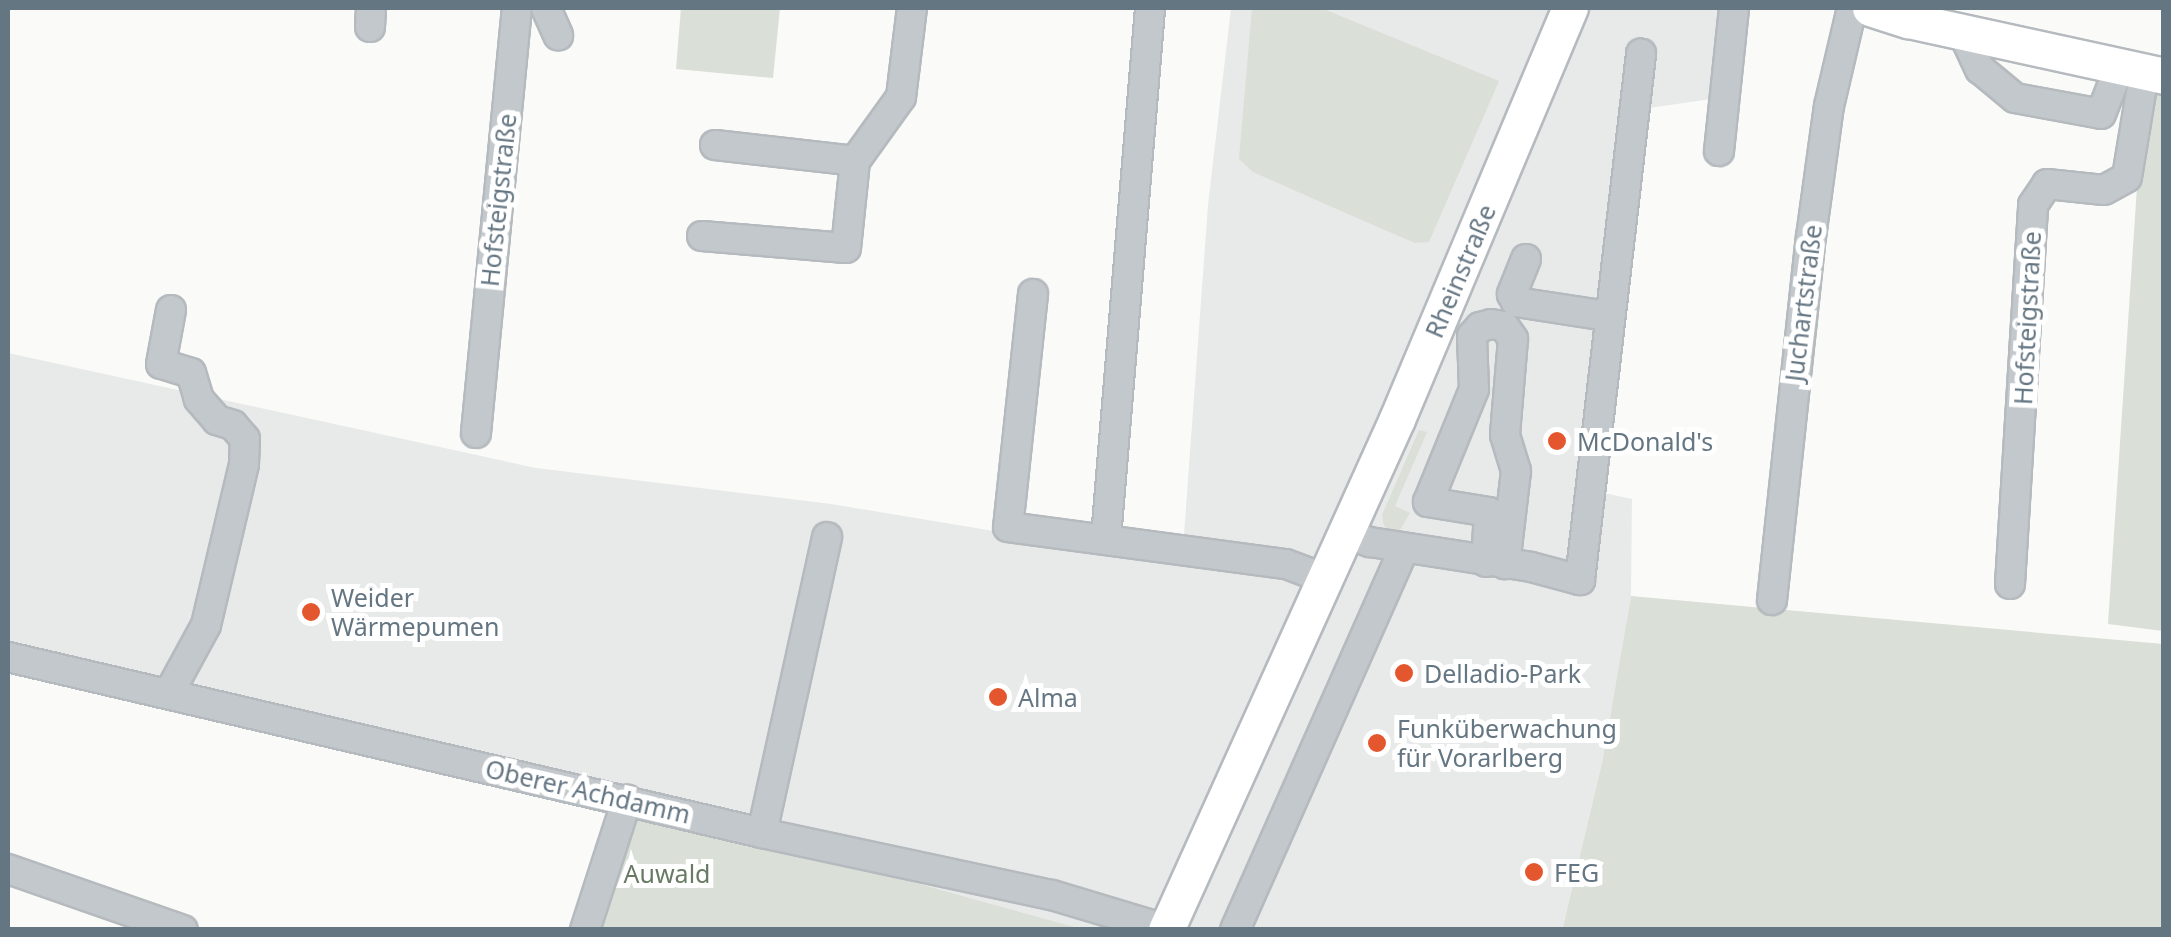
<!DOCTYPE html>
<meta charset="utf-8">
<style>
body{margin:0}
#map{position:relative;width:2171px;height:937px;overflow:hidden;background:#fafaf8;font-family:"Noto Sans",sans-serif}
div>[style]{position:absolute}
.built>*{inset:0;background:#e8e9e9}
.green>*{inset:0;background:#dadfd7}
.roads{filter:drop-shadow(2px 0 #b5babe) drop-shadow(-2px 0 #b5babe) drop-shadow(0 2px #b5babe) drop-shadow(0 -2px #b5babe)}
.minor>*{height:28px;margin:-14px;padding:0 14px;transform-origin:14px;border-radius:14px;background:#c3c8cc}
.major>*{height:35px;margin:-17.5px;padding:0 17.5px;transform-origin:17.5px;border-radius:17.5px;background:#fff}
.dots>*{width:28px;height:28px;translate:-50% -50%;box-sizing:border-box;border:5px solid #fff;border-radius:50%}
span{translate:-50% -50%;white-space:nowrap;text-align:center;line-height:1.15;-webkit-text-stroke:10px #fff;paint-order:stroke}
.street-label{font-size:25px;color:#657683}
.poi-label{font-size:25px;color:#657683}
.left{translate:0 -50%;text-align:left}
.park-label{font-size:25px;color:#687a64}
.frame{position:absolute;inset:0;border:10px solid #657683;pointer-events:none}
</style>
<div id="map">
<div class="built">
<div style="clip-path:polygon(1231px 8px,1743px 8px,1731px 96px,1636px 110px,1604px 493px,1632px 499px,1631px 596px,1602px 763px,1562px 929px,1082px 929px,711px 826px,8px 651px,8px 353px,536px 468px,831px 504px,1182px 562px,1208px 205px)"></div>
</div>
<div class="green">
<div style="clip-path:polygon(681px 8px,780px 8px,773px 78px,676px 69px)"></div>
<div style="clip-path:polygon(1252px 8px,1321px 8px,1499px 81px,1429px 242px,1415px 243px,1348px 214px,1253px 172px,1239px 159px)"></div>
<div style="clip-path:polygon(2152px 93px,2164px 94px,2163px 631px,2108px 624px,2138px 172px)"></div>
<div style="clip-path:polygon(1419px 430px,1427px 432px,1395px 506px,1410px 513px,1397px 535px,1384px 526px,1382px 515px)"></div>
<div style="clip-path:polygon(1631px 596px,2163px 644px,2163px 929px,1562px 930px,1602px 763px)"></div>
<div style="clip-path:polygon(630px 808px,711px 826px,1082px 929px,589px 930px)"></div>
</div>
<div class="roads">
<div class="minor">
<div style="left:546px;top:8px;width:30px;rotate:66deg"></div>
<div style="left:370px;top:27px;width:19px;rotate:-87deg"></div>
<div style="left:1963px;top:33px;width:40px;rotate:65deg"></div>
<div style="left:1980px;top:69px;width:45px;rotate:39.6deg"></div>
<div style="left:2015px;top:98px;width:87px;rotate:10.5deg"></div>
<div style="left:2101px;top:114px;width:49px;rotate:-68.6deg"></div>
<div style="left:715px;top:145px;width:141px;rotate:6.5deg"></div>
<div style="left:1719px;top:151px;width:144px;rotate:-84deg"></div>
<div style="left:702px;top:236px;width:144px;rotate:4.8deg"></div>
<div style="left:846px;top:248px;width:87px;rotate:-84.1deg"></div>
<div style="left:855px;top:161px;width:79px;rotate:-54.3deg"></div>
<div style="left:901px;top:97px;width:90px;rotate:-83deg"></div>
<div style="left:1526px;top:259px;width:38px;rotate:112deg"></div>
<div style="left:1512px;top:294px;width:9px;rotate:63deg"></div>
<div style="left:1516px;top:302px;width:93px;rotate:8.7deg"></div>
<div style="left:1033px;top:294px;width:234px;rotate:96.1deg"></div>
<div style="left:1008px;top:527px;width:280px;rotate:7.6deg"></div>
<div style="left:1286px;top:564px;width:43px;rotate:20.6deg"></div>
<div style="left:476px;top:433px;width:427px;rotate:-84.5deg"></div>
<div style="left:1346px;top:533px;width:26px;rotate:21deg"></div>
<div style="left:1370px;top:542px;width:163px;rotate:8.8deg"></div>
<div style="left:1531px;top:567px;width:51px;rotate:14.9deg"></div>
<div style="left:1580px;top:580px;width:530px;rotate:-83.38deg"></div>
<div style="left:1106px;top:538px;width:532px;rotate:-85.25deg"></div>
<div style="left:1486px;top:562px;width:50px;rotate:-86.6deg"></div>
<div style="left:1489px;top:512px;width:62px;rotate:-170.7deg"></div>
<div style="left:1428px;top:502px;width:122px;rotate:-67.8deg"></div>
<div style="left:1474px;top:389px;width:53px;rotate:-92.2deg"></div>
<div style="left:1472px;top:336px;width:12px;rotate:-48deg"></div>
<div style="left:1480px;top:327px;width:11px;rotate:-15deg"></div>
<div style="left:1491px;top:324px;width:13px;rotate:9deg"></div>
<div style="left:1504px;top:326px;width:16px;rotate:55deg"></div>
<div style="left:1513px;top:339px;width:96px;rotate:94.8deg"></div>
<div style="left:1505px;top:435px;width:38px;rotate:73deg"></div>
<div style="left:1516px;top:471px;width:94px;rotate:96.7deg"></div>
<div style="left:2010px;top:584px;width:380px;rotate:-86.5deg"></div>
<div style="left:2033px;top:205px;width:25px;rotate:-56deg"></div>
<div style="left:2047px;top:184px;width:57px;rotate:6deg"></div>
<div style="left:2104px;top:190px;width:26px;rotate:-29deg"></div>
<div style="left:2127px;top:177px;width:104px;rotate:-80.6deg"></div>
<div style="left:1772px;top:600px;width:365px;rotate:-83.9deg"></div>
<div style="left:1811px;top:237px;width:132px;rotate:-82.2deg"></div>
<div style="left:1829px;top:106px;width:101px;rotate:-76.8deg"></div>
<div style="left:8px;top:657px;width:774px;rotate:13.14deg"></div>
<div style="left:762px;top:833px;width:297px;rotate:12.1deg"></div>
<div style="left:1052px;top:895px;width:122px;rotate:16.7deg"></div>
<div style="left:169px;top:693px;width:77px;rotate:-61.4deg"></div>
<div style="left:206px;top:625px;width:165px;rotate:-76.7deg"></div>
<div style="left:244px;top:464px;width:25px;rotate:-88deg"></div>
<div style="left:245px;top:439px;width:18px;rotate:-131deg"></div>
<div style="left:233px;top:425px;width:17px;rotate:-163deg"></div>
<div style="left:217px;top:420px;width:28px;rotate:-131deg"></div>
<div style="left:199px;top:399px;width:27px;rotate:-107deg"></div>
<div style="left:191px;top:373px;width:31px;rotate:-163deg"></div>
<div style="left:161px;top:364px;width:55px;rotate:-79.5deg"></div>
<div style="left:762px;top:833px;width:303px;rotate:-77.6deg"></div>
<div style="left:8px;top:869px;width:185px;rotate:19.2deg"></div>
<div style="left:585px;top:930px;width:137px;rotate:-72.1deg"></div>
<div style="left:1235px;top:930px;width:418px;rotate:-66.1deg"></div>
</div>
<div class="major">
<div style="left:1870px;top:8px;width:40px;rotate:18deg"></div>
<div style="left:1908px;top:20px;width:262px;rotate:12.3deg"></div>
<div style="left:1166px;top:930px;width:561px;rotate:-65.67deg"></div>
<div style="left:1397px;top:419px;width:446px;rotate:-67.2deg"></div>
</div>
</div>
<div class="dots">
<div style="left:1557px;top:441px;background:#e4572e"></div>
<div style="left:311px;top:612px;background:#e4572e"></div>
<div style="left:1404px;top:673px;background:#e4572e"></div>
<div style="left:998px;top:697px;background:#e4572e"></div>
<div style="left:1377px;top:743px;background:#e4572e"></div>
<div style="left:1534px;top:872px;background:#e4572e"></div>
</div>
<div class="street-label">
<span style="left:498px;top:200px;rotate:-84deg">Hofsteigstraße</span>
<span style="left:1460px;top:271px;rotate:-67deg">Rheinstraße</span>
<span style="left:1803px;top:303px;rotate:-83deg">Juchartstraße</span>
<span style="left:2027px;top:318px;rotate:-87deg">Hofsteigstraße</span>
<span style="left:588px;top:791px;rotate:13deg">Oberer Achdamm</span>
</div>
<div class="poi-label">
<span class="left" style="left:1577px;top:441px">McDonald's</span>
<span class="left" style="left:331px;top:612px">Weider<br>Wärmepumen</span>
<span class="left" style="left:1424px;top:673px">Delladio-Park</span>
<span class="left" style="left:1018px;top:697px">Alma</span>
<span class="left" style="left:1397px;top:743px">Funküberwachung<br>für Vorarlberg</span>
<span class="left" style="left:1554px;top:872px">FEG</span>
</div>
<div class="park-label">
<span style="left:667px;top:873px">Auwald</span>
</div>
<div class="frame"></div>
</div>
